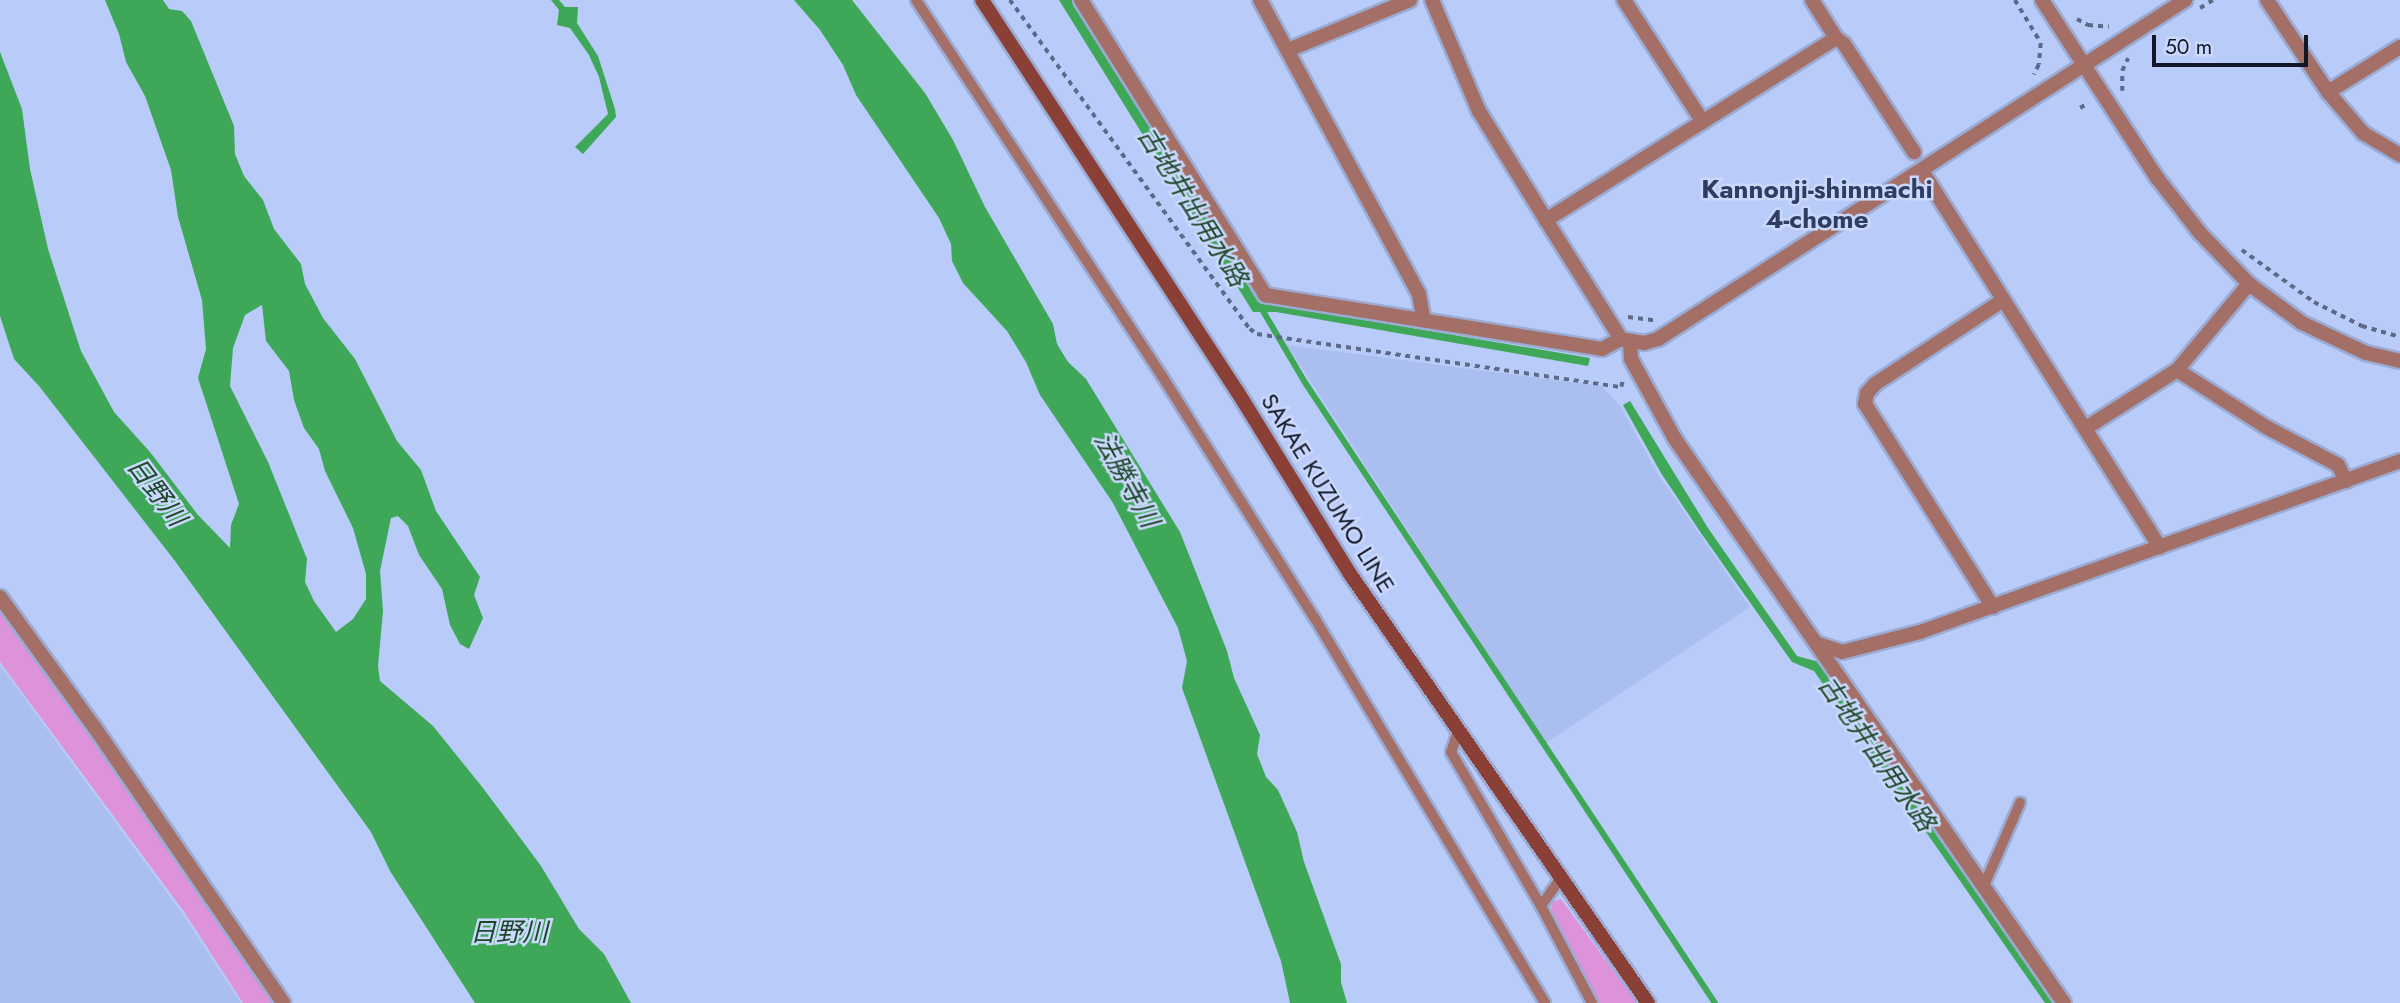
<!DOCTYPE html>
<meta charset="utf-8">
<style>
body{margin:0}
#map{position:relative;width:2400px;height:1003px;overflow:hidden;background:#b9cbf9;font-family:Jost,"Noto Sans JP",sans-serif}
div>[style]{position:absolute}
.built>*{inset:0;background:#aabef0}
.green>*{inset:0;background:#dd92da}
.water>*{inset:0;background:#3ea858}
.stream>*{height:6px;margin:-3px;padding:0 3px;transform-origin:3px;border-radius:3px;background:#3ea858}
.path>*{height:3.5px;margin-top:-1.75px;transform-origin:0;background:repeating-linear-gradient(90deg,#5d6987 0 5px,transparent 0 10px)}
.roads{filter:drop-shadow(2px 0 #9babd3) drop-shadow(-2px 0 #9babd3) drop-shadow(0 2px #9babd3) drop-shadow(0 -2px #9babd3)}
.service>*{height:10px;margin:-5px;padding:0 5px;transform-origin:5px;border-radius:5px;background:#a36f67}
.minor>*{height:14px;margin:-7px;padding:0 7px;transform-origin:7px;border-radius:7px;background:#a36f67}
.tertiary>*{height:14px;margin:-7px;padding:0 7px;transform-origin:7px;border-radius:7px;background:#a36f67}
.secondary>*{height:14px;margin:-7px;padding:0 7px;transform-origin:7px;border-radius:7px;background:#8a4037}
span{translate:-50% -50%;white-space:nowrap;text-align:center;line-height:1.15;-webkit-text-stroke:5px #cad8fd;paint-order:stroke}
.street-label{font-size:24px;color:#111727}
.neighbourhood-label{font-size:26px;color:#303d62;font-weight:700}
.water-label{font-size:26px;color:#1e4727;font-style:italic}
.scale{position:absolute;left:2152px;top:35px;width:156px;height:32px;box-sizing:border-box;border:4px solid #111727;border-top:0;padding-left:9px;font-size:21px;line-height:24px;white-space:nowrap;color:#111727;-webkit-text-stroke:5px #cad8fd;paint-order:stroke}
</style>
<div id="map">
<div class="built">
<div style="clip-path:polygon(1287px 345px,1601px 386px,1621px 407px,1657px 473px,1750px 607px,1546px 743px)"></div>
<div style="clip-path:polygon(0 665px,184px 916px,241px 1003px,0 1003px)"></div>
</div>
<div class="green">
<div style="clip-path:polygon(0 606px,214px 911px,274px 1003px,243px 1003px,185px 913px,0 662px)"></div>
<div style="clip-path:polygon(1561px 899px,1637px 1003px,1598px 1003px,1551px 913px,1552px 902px)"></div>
</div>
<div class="water">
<div style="clip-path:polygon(evenodd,105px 0,163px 0,169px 9px,182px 11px,191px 21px,234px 126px,235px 154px,244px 176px,263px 200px,274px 229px,301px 264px,305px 284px,323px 318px,355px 359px,397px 441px,421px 470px,436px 511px,480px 577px,474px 595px,483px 618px,469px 649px,460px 644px,450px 625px,442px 589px,419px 555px,408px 526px,398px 516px,391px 518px,380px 571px,383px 611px,378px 666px,380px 681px,433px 726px,483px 788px,541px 866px,579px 929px,604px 954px,631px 1003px,475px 1003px,390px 871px,371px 832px,175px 561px,39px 386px,14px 359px,0 316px,0 52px,22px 109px,30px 169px,48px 249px,81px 351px,114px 412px,150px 452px,198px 515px,230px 548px,231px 525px,239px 504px,198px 378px,206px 349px,202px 300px,178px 217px,171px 170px,145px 96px,126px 62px,119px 34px,105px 0,262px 305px,266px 341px,289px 371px,294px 400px,304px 428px,319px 449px,325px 471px,353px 528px,366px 574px,366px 599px,353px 619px,336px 632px,314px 601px,305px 582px,307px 559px,268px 462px,230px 386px,233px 348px,245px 315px,262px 305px)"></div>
<div style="clip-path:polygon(551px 0,559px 0,565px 7px,578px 7px,577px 23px,598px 56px,615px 109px,616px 117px,583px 154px,575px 147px,608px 114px,599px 77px,589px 55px,570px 28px,557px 25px,559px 10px)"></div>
<div style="clip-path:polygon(794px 0,852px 0,925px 93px,953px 140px,985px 207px,1053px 324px,1057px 344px,1068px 362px,1086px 379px,1180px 532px,1227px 651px,1234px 678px,1260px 735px,1257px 754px,1266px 777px,1278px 790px,1297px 832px,1304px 862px,1341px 964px,1341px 982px,1347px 1003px,1290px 1003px,1281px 961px,1182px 688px,1187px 661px,1178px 628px,1113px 503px,1040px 395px,1026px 362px,1007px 331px,963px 283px,952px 261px,951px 244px,939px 218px,856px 95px,843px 65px,820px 30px)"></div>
<div style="clip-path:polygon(1059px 0,1073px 0,1258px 302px,1590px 358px,1588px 366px,1276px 312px,1253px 312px)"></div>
<div style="clip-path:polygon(1630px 401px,1708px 528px,1797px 656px,1819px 662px,2056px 1003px,2045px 1003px,1814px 671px,1792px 662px,1701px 533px,1661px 473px,1623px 405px)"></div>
</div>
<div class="stream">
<div style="left:1260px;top:306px;width:91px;rotate:59.5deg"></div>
<div style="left:1306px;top:384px;width:742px;rotate:56.55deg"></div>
</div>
<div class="path">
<div style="left:1010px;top:0;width:407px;rotate:53.9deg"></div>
<div style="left:1250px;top:329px;width:9px;rotate:36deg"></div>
<div style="left:1257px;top:334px;width:368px;rotate:8.3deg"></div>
<div style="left:1621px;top:387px;width:8px;rotate:-76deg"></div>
<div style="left:2015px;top:0;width:50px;rotate:58.8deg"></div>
<div style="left:2041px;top:43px;width:22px;rotate:95deg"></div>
<div style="left:2039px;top:65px;width:11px;rotate:117deg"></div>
<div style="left:2200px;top:8px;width:15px;rotate:-32deg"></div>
<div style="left:2077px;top:19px;width:13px;rotate:29deg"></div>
<div style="left:2088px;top:25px;width:21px;rotate:5deg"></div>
<div style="left:2122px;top:91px;width:20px;rotate:-90deg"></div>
<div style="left:2122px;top:71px;width:14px;rotate:-65deg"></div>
<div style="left:2080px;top:108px;width:9px;rotate:-32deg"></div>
<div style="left:2242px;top:250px;width:89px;rotate:35.8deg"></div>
<div style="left:2314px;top:302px;width:54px;rotate:26.6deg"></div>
<div style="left:2362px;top:326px;width:40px;rotate:16deg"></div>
<div style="left:1628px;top:317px;width:26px;rotate:7deg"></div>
</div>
<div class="roads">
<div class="service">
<div style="left:916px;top:0;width:449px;rotate:56.8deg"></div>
<div style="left:1162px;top:376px;width:285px;rotate:57.8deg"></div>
<div style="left:1314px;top:617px;width:450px;rotate:59.1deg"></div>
<div style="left:1458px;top:731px;width:22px;rotate:108deg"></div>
<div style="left:1451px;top:752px;width:178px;rotate:59.7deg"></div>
<div style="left:1560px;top:879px;width:33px;rotate:125deg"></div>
<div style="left:1541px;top:906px;width:110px;rotate:62.3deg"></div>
<div style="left:1983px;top:888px;width:93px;rotate:-66.5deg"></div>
</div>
<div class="minor">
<div style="left:1081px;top:0;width:348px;rotate:58deg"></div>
<div style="left:1265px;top:295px;width:341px;rotate:9.1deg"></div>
<div style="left:1602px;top:349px;width:21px;rotate:-28deg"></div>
<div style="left:1260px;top:0;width:334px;rotate:61.6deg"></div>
<div style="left:1419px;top:294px;width:27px;rotate:80deg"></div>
<div style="left:1624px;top:0;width:145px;rotate:57.1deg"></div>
<div style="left:2267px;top:0;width:110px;rotate:56.5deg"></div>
<div style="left:2328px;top:92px;width:54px;rotate:49.5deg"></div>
<div style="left:2363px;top:133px;width:43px;rotate:30.7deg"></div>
<div style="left:1836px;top:38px;width:10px;rotate:37deg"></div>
<div style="left:1844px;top:44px;width:129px;rotate:57.1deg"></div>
<div style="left:1288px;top:50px;width:132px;rotate:-22.3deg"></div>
<div style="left:2328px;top:92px;width:85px;rotate:-32deg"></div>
<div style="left:1922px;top:171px;width:445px;rotate:57.7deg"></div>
<div style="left:1546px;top:220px;width:342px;rotate:-32.1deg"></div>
<div style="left:1836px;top:38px;width:45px;rotate:-122.3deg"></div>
<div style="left:1630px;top:343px;width:16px;rotate:86deg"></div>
<div style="left:1631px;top:359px;width:91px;rotate:61.2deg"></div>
<div style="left:1675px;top:439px;width:685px;rotate:55.41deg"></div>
<div style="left:2177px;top:370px;width:112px;rotate:-50.1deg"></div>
<div style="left:2086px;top:428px;width:108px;rotate:-32.5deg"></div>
<div style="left:2177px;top:370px;width:106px;rotate:32.6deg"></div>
<div style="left:2266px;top:427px;width:81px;rotate:27.8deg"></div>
<div style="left:2338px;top:465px;width:18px;rotate:63deg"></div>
<div style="left:0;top:597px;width:162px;rotate:54.1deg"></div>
<div style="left:95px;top:728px;width:333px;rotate:55.6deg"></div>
<div style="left:1993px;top:607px;width:240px;rotate:-122.2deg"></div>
<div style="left:1865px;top:404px;width:11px;rotate:-80deg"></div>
<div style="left:1867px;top:393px;width:12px;rotate:-48deg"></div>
<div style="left:1875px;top:384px;width:152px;rotate:-33.2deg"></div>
<div style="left:1818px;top:644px;width:25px;rotate:18deg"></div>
<div style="left:1842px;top:652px;width:81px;rotate:-14.4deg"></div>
<div style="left:1920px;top:632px;width:510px;rotate:-19.61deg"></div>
</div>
<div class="tertiary">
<div style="left:1432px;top:0;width:121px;rotate:67.1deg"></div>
<div style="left:1479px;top:111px;width:128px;rotate:58.4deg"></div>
<div style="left:1546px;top:220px;width:141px;rotate:57.8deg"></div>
<div style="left:1621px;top:339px;width:23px;rotate:10deg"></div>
<div style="left:1644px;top:343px;width:15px;rotate:-16deg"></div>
<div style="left:1658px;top:339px;width:627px;rotate:-32.75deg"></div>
<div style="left:2042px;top:0;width:213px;rotate:57.1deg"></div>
<div style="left:2158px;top:179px;width:68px;rotate:52.1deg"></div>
<div style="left:2200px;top:233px;width:71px;rotate:46.1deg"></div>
<div style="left:2249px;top:284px;width:66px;rotate:36.3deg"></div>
<div style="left:2302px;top:323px;width:71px;rotate:25.1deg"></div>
<div style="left:2366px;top:353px;width:35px;rotate:13deg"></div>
</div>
<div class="secondary">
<div style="left:982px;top:0;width:467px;rotate:56.9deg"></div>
<div style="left:1237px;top:391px;width:215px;rotate:58.3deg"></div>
<div style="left:1350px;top:574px;width:522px;rotate:55.21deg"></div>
</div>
</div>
<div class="street-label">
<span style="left:1328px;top:493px;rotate:58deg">SAKAE KUZUMO LINE</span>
</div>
<div class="neighbourhood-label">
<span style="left:1817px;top:205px">Kannonji-shinmachi<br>4-chome</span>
</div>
<div class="water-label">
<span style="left:1192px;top:207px;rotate:58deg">古地井出用水路</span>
<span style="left:1126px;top:480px;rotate:61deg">法勝寺川</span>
<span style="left:156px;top:492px;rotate:53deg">日野川</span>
<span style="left:1876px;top:754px;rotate:55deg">古地井出用水路</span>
<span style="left:509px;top:933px">日野川</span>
</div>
<div class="scale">50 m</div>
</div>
